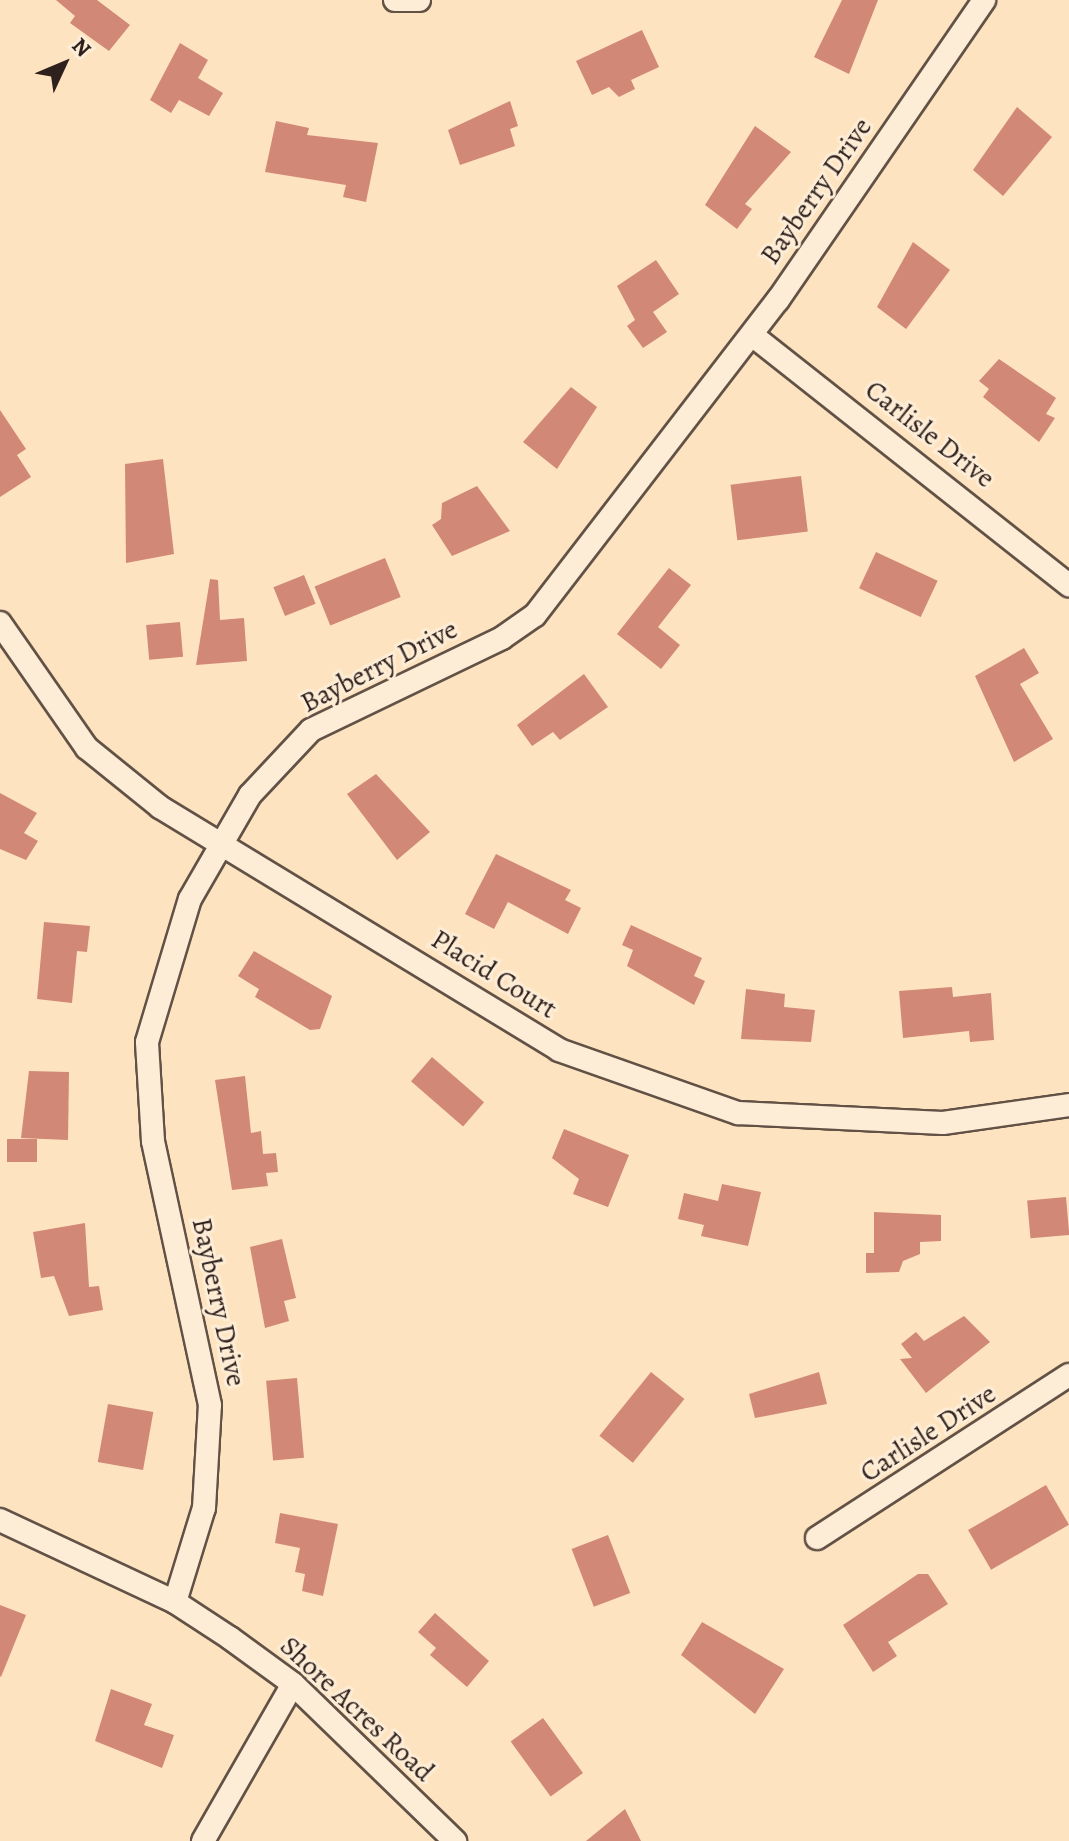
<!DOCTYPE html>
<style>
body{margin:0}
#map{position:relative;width:1069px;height:1841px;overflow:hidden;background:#fee3c0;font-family:Alegreya,serif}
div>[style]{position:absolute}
.building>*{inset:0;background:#d18877;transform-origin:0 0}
.roads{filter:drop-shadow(2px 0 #625246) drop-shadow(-2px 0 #625246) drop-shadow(0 2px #625246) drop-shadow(0 -2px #625246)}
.street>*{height:22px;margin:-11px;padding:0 11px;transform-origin:11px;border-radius:11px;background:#feedd6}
span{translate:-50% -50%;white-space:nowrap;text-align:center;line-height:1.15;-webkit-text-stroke:6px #feedd6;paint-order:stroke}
.street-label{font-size:28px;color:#2e211d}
.north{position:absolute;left:24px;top:24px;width:80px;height:80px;-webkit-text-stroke:6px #feedd6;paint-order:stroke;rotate:46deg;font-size:22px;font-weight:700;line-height:32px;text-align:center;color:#2e211d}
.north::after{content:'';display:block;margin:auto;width:28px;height:36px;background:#2e211d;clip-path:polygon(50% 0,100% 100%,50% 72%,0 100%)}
</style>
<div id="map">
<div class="building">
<div style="clip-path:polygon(56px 0,97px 0,130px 25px,109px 51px,70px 23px,75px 16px)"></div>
<div style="clip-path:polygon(842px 0,878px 0,849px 74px,814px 57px)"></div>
<div style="clip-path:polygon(642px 30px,659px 67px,631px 80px,635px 89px,619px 97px,609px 87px,592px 95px,576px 61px)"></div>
<div style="clip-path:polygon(180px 43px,208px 60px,198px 78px,223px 93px,209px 116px,179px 100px,171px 113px,150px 100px)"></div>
<div style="clip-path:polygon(510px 101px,518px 126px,510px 129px,515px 146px,460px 165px,448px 130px)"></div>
<div style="clip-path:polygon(1017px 107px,1052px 137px,1003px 196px,973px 170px)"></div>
<div style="clip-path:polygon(276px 121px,309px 128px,307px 135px,378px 143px,366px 202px,343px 197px,346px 185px,265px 172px)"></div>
<div style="clip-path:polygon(755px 126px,791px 152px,745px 204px,752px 209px,737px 229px,705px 205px)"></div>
<div style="clip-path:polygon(913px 242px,950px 270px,906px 329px,877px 307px)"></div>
<div style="clip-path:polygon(656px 260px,679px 294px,653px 312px,667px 332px,643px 348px,627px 326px,635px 320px,617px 286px)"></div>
<div style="clip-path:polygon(999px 359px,1056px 398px,1046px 414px,1055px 418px,1039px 442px,983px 397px,989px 389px,979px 381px)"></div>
<div style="clip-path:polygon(571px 387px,597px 407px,557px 469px,523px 442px)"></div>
<div style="clip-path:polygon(0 410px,26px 449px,17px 455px,31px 477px,0 497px)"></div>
<div style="clip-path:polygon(163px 459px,174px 554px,126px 563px,125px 464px)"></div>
<div style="left:801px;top:476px;width:56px;height:71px;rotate:83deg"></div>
<div style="clip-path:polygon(477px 486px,510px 531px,452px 556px,432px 525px,441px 519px,442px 503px)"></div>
<div style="left:876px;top:552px;width:68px;height:40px;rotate:25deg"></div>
<div style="left:385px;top:558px;width:42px;height:76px;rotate:68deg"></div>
<div style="clip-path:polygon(669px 568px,691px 585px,658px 627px,680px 645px,661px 669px,617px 634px)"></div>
<div style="left:304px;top:575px;width:31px;height:33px;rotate:68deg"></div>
<div style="clip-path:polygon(210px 579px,218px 580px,220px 620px,244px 618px,247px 661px,196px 665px)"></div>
<div style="left:180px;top:622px;width:35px;height:34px;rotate:85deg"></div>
<div style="clip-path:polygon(1024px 648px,1039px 673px,1020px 684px,1053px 739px,1014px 762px,975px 676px)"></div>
<div style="clip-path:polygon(584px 674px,608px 707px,560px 740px,553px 732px,532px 746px,517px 725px)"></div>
<div style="clip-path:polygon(376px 774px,430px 832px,397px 860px,347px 794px)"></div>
<div style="clip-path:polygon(0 793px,37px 813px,24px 833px,38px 841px,26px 860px,0 849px)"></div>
<div style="clip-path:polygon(496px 854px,571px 890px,565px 900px,581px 908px,568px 934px,508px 902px,494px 929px,465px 914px)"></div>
<div style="clip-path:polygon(44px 922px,90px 926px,87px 952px,77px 951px,72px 1003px,37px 999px)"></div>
<div style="clip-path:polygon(631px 925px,702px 958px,694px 976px,705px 981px,694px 1005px,627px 966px,633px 950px,622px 945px)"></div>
<div style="clip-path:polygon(254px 951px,332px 996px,320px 1029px,310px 1030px,255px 997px,259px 989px,238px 976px)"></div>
<div style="clip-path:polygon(952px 987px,953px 997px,991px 993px,994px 1040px,970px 1042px,969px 1031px,903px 1038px,899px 991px)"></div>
<div style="clip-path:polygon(746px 989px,785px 994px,784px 1007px,815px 1010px,811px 1042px,741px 1039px)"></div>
<div style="left:432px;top:1057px;width:69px;height:32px;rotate:41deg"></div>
<div style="clip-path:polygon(29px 1071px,69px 1072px,68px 1140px,21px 1138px)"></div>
<div style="clip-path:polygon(245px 1076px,251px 1133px,261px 1131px,263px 1154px,276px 1153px,278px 1172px,266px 1173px,268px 1186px,232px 1190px,215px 1080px)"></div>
<div style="clip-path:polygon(564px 1129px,629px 1155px,608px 1207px,573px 1194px,579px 1179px,552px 1158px)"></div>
<div style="left:7px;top:1139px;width:30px;height:23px"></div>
<div style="clip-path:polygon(722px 1184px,761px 1192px,748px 1246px,701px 1236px,704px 1225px,678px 1219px,684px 1193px,718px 1201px)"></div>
<div style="left:1066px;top:1197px;width:38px;height:39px;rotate:85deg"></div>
<div style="clip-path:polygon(874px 1212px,941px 1215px,941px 1241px,920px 1242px,920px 1254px,903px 1261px,899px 1272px,866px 1273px,866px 1253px,874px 1253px)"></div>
<div style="clip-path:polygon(85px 1223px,89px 1287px,99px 1286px,103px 1310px,69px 1316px,54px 1276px,41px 1278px,33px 1232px)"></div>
<div style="clip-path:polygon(282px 1239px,296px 1298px,284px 1301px,289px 1321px,265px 1328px,250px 1247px)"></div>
<div style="clip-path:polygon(964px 1316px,990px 1342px,926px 1393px,900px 1359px,912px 1358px,901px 1344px,916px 1332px,924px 1341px)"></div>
<div style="left:651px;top:1372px;width:43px;height:82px;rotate:39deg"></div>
<div style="clip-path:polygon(819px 1372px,827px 1404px,755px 1418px,749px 1394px)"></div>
<div style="left:297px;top:1378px;width:80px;height:31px;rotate:85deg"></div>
<div style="left:108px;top:1404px;width:46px;height:59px;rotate:10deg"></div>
<div style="left:1046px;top:1485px;width:46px;height:90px;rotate:60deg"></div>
<div style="clip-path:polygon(280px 1513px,338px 1524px,323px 1596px,302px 1591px,305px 1574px,295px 1572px,300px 1548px,275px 1543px)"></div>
<div style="left:608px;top:1535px;width:62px;height:39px;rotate:69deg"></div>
<div style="clip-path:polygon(918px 1574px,928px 1574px,948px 1604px,888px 1642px,897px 1656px,873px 1672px,843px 1625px)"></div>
<div style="clip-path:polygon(0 1605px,26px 1615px,1px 1677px,0 1676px)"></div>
<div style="clip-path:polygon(435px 1613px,489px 1661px,467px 1687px,430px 1655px,436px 1648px,418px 1632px)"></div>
<div style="clip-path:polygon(702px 1622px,784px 1669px,755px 1714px,681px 1655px)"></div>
<div style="clip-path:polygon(111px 1689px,152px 1704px,144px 1725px,174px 1735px,162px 1768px,95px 1741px)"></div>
<div style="left:543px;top:1718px;width:68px;height:40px;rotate:54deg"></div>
<div style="clip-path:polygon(625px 1809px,641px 1841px,586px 1841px)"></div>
</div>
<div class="roads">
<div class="street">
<div style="left:395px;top:0;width:24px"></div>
<div style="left:752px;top:335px;width:404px;rotate:38.3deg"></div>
<div style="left:0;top:623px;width:152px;rotate:55.2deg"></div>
<div style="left:87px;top:748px;width:94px;rotate:38.9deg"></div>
<div style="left:160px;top:807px;width:467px;rotate:31.3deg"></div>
<div style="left:559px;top:1050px;width:190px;rotate:19.4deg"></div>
<div style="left:738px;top:1113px;width:205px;rotate:2.8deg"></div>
<div style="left:943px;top:1123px;width:127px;rotate:-8.1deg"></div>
<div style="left:0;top:1520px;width:193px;rotate:25.1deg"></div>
<div style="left:175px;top:1602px;width:66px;rotate:33.2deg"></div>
<div style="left:230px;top:1638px;width:78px;rotate:36.1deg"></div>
<div style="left:293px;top:1684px;width:226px;rotate:44.1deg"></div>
<div style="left:817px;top:1538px;width:300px;rotate:-32.9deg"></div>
<div style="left:175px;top:1602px;width:98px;rotate:-72.9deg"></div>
<div style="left:204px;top:1508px;width:103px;rotate:-86.7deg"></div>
<div style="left:210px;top:1405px;width:270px;rotate:-102.2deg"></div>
<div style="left:153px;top:1141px;width:99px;rotate:-93.5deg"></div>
<div style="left:147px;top:1042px;width:149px;rotate:-73.3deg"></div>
<div style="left:190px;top:899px;width:120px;rotate:-60deg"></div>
<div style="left:250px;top:795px;width:89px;rotate:-46.8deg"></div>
<div style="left:311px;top:730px;width:212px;rotate:-25.7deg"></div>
<div style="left:502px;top:638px;width:40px;rotate:-34.9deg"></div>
<div style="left:535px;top:615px;width:398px;rotate:-52.4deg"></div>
<div style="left:778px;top:300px;width:364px;rotate:-55.5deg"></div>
<div style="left:203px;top:1841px;width:181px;rotate:-60.2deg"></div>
</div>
</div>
<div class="street-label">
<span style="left:816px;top:191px;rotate:-55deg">Bayberry Drive</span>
<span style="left:930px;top:434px;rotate:38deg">Carlisle Drive</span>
<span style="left:379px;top:666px;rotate:-27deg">Bayberry Drive</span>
<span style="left:494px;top:974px;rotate:32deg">Placid Court</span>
<span style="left:219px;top:1302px;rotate:78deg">Bayberry Drive</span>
<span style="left:928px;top:1433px;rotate:-33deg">Carlisle Drive</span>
<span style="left:357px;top:1709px;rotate:43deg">Shore Acres Road</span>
</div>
<div class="north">N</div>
</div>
